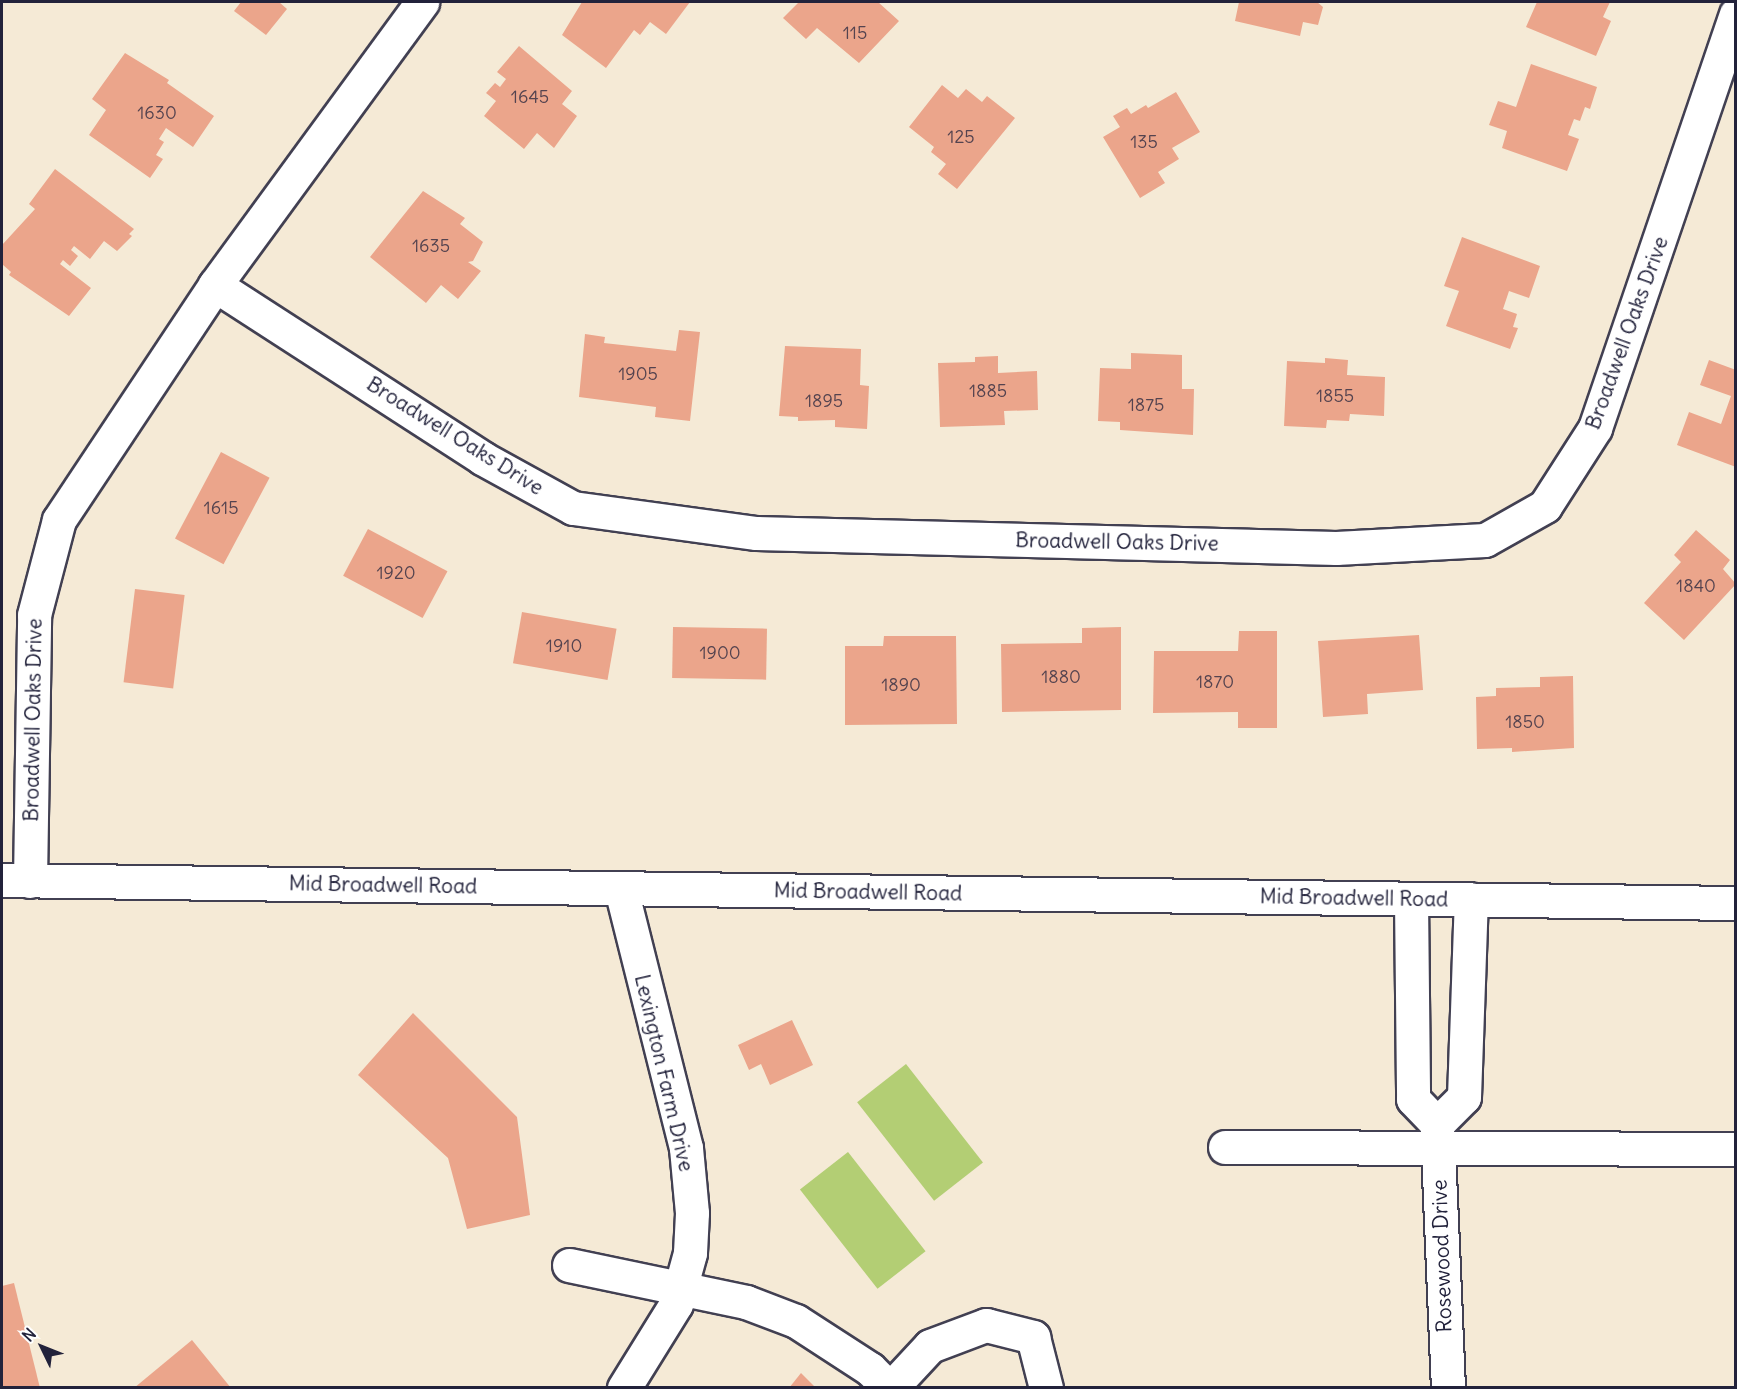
<!DOCTYPE html>
<style>
body{margin:0}
#map{position:relative;width:1737px;height:1389px;overflow:hidden;background:#f5ead6;font-family:Delius,sans-serif}
div>[style]{position:absolute}
.green>*{inset:0;background:#b3ce74;transform-origin:0 0}
.building>*{inset:0;background:#eba58b;transform-origin:0 0}
.roads{filter:drop-shadow(2px 0 #424052) drop-shadow(-2px 0 #424052) drop-shadow(0 2px #424052) drop-shadow(0 -2px #424052)}
.street>*{height:33px;margin:-16.5px;padding:0 16.5px;transform-origin:16.5px;border-radius:16.5px;background:#fff}
.secondary>*{height:33px;margin:-16.5px;padding:0 16.5px;transform-origin:16.5px;border-radius:16.5px;background:#fff}
span{translate:-50% -50%;white-space:nowrap;text-align:center;line-height:1.15;-webkit-text-stroke:4.5px #fff;paint-order:stroke}
.number-label{font-size:18px;color:#54434f}
.number-label span{-webkit-text-stroke-width:0}
.street-label{font-size:21px;color:#22223b}
.frame{position:absolute;inset:0;border:3px solid #22223b;pointer-events:none}
.north{position:absolute;left:12px;top:1317px;width:60px;height:60px;-webkit-text-stroke:4px #fff;paint-order:stroke;rotate:313deg;font-size:16px;font-weight:700;line-height:24px;text-align:center;color:#22223b}
.north::after{content:'';display:block;margin:auto;width:21px;height:27px;background:#22223b;clip-path:polygon(50% 0,100% 100%,50% 72%,0 100%)}
</style>
<div id="map">
<div class="green">
<div style="left:906px;top:1064px;width:125px;height:62px;rotate:52deg"></div>
<div style="left:848px;top:1152px;width:126px;height:61px;rotate:52deg"></div>
</div>
<div class="building">
<div style="clip-path:polygon(241px 2px,279px 2px,287px 9px,266px 35px,234px 11px)"></div>
<div style="clip-path:polygon(582px 2px,690px 2px,666px 34px,650px 22px,640px 35px,634px 30px,606px 68px,562px 35px)"></div>
<div style="clip-path:polygon(799px 2px,878px 2px,899px 21px,859px 63px,817px 28px,806px 39px,783px 18px)"></div>
<div style="clip-path:polygon(1239px 2px,1317px 2px,1323px 7px,1318px 25px,1303px 22px,1300px 36px,1235px 21px)"></div>
<div style="clip-path:polygon(1537px 2px,1610px 2px,1603px 17px,1611px 21px,1596px 56px,1526px 27px)"></div>
<div style="clip-path:polygon(519px 46px,572px 91px,562px 104px,577px 116px,554px 148px,537px 133px,524px 149px,484px 116px,496px 101px,486px 93px,495px 83px,500px 87px,506px 79px,497px 72px)"></div>
<div style="clip-path:polygon(125px 53px,169px 80px,167px 83px,214px 116px,193px 147px,166px 128px,159px 139px,164px 142px,156px 155px,163px 159px,150px 178px,89px 135px,106px 110px,92px 99px)"></div>
<div style="clip-path:polygon(1531px 64px,1597px 87px,1590px 109px,1585px 107px,1580px 121px,1574px 119px,1568px 135px,1579px 139px,1567px 171px,1502px 148px,1507px 131px,1489px 125px,1498px 101px,1516px 107px)"></div>
<div style="clip-path:polygon(942px 85px,958px 98px,966px 89px,982px 102px,987px 96px,1015px 118px,957px 189px,938px 174px,946px 164px,931px 152px,934px 147px,909px 127px)"></div>
<div style="clip-path:polygon(1176px 92px,1200px 132px,1172px 148px,1179px 159px,1158px 172px,1165px 183px,1140px 198px,1103px 137px,1120px 127px,1113px 116px,1127px 108px,1131px 114px,1146px 105px,1148px 108px)"></div>
<div style="clip-path:polygon(55px 169px,134px 229px,129px 234px,132px 236px,117px 251px,104px 241px,90px 259px,74px 246px,71px 250px,78px 256px,70px 266px,63px 260px,60px 264px,91px 288px,69px 316px,9px 275px,11px 272px,2px 264px,2px 245px,35px 209px,29px 204px)"></div>
<div style="clip-path:polygon(423px 191px,465px 218px,460px 224px,483px 242px,473px 261px,468px 262px,481px 271px,458px 299px,441px 285px,426px 303px,370px 257px)"></div>
<div style="clip-path:polygon(1462px 237px,1540px 266px,1529px 298px,1509px 291px,1503px 309px,1517px 314px,1513px 327px,1518px 328px,1510px 349px,1446px 326px,1459px 291px,1444px 286px)"></div>
<div style="clip-path:polygon(679px 330px,700px 332px,690px 421px,655px 417px,656px 407px,579px 397px,585px 334px,605px 337px,604px 343px,676px 351px)"></div>
<div style="clip-path:polygon(785px 346px,861px 349px,860px 385px,869px 386px,867px 429px,835px 427px,835px 420px,798px 421px,798px 417px,779px 416px)"></div>
<div style="clip-path:polygon(1131px 353px,1182px 355px,1182px 389px,1194px 389px,1193px 435px,1120px 430px,1120px 422px,1098px 421px,1100px 368px,1131px 369px)"></div>
<div style="clip-path:polygon(998px 356px,998px 373px,1037px 371px,1038px 410px,1004px 411px,1005px 425px,940px 427px,938px 363px,975px 362px,975px 357px)"></div>
<div style="clip-path:polygon(1325px 358px,1348px 360px,1347px 375px,1385px 377px,1384px 416px,1350px 414px,1349px 421px,1327px 420px,1326px 428px,1284px 426px,1287px 361px,1325px 363px)"></div>
<div style="clip-path:polygon(1709px 360px,1736px 370px,1736px 467px,1677px 445px,1689px 412px,1721px 424px,1731px 396px,1700px 385px)"></div>
<div style="left:221px;top:452px;width:55px;height:98px;rotate:28deg"></div>
<div style="left:368px;top:529px;width:90px;height:53px;rotate:28deg"></div>
<div style="clip-path:polygon(1696px 530px,1730px 560px,1723px 569px,1736px 584px,1684px 640px,1644px 603px,1681px 562px,1674px 555px)"></div>
<div style="left:135px;top:589px;width:50px;height:94px;rotate:7deg"></div>
<div style="left:522px;top:612px;width:96px;height:52px;rotate:10deg"></div>
<div style="left:673px;top:627px;width:94px;height:51px;rotate:1deg"></div>
<div style="clip-path:polygon(1121px 627px,1121px 710px,1002px 712px,1001px 644px,1082px 643px,1082px 628px)"></div>
<div style="clip-path:polygon(1239px 631px,1277px 631px,1277px 728px,1238px 728px,1238px 712px,1153px 713px,1154px 651px,1238px 651px)"></div>
<div style="clip-path:polygon(1419px 635px,1423px 690px,1367px 694px,1368px 714px,1323px 717px,1318px 641px)"></div>
<div style="clip-path:polygon(884px 636px,956px 636px,957px 724px,845px 725px,845px 646px,883px 646px)"></div>
<div style="clip-path:polygon(1573px 676px,1574px 748px,1512px 752px,1512px 748px,1477px 749px,1476px 697px,1496px 696px,1496px 688px,1540px 687px,1540px 677px)"></div>
<div style="clip-path:polygon(413px 1013px,517px 1117px,530px 1215px,467px 1229px,448px 1158px,358px 1075px)"></div>
<div style="clip-path:polygon(792px 1020px,813px 1065px,770px 1085px,761px 1064px,749px 1070px,738px 1045px)"></div>
<div style="clip-path:polygon(14px 1283px,40px 1388px,2px 1388px,2px 1286px)"></div>
<div style="clip-path:polygon(192px 1340px,231px 1388px,134px 1388px)"></div>
<div style="clip-path:polygon(801px 1373px,816px 1388px,789px 1388px)"></div>
</div>
<div class="roads">
<div class="street">
<div style="left:215px;top:285px;width:318px;rotate:32.9deg"></div>
<div style="left:482px;top:458px;width:104px;rotate:28.8deg"></div>
<div style="left:573px;top:508px;width:185px;rotate:7.8deg"></div>
<div style="left:756px;top:533px;width:580px;rotate:1.48deg"></div>
<div style="left:1336px;top:548px;width:149px;rotate:-3.1deg"></div>
<div style="left:1485px;top:540px;width:69px;rotate:-29.5deg"></div>
<div style="left:1545px;top:506px;width:93px;rotate:-57.3deg"></div>
<div style="left:1595px;top:428px;width:437px;rotate:-71.2deg"></div>
<div style="left:30px;top:881px;width:266px;rotate:-89.1deg"></div>
<div style="left:34px;top:615px;width:98px;rotate:-75.3deg"></div>
<div style="left:59px;top:520px;width:282px;rotate:-56.4deg"></div>
<div style="left:215px;top:285px;width:351px;rotate:-53.8deg"></div>
<div style="left:621px;top:889px;width:267px;rotate:75.9deg"></div>
<div style="left:686px;top:1148px;width:65px;rotate:84.7deg"></div>
<div style="left:692px;top:1213px;width:40px;rotate:92.9deg"></div>
<div style="left:690px;top:1253px;width:53px;rotate:105.4deg"></div>
<div style="left:676px;top:1304px;width:99px;rotate:121.8deg"></div>
<div style="left:1411px;top:899px;width:200px;rotate:89.4deg"></div>
<div style="left:1413px;top:1099px;width:35px;rotate:46deg"></div>
<div style="left:1437px;top:1124px;width:38px;rotate:-45deg"></div>
<div style="left:1464px;top:1097px;width:198px;rotate:-88deg"></div>
<div style="left:1437px;top:1126px;width:262px;rotate:87.6deg"></div>
<div style="left:1225px;top:1147px;width:511px;rotate:0.22deg"></div>
<div style="left:569px;top:1265px;width:181px;rotate:11.8deg"></div>
<div style="left:746px;top:1302px;width:53px;rotate:20.8deg"></div>
<div style="left:796px;top:1321px;width:88px;rotate:33deg"></div>
<div style="left:870px;top:1369px;width:27px;rotate:45deg"></div>
<div style="left:891px;top:1388px;width:57px;rotate:-47.1deg"></div>
<div style="left:930px;top:1346px;width:60px;rotate:-20.6deg"></div>
<div style="left:986px;top:1325px;width:49px;rotate:14.3deg"></div>
<div style="left:1033px;top:1337px;width:53px;rotate:75.7deg"></div>
</div>
<div class="secondary">
<div style="left:2px;top:880px;width:1734px;rotate:0.76deg"></div>
</div>
</div>
<div class="number-label">
<span style="left:855px;top:33px">115</span>
<span style="left:530px;top:97px">1645</span>
<span style="left:157px;top:113px">1630</span>
<span style="left:961px;top:137px">125</span>
<span style="left:1144px;top:142px">135</span>
<span style="left:431px;top:246px">1635</span>
<span style="left:638px;top:374px">1905</span>
<span style="left:988px;top:391px">1885</span>
<span style="left:1335px;top:396px">1855</span>
<span style="left:824px;top:401px">1895</span>
<span style="left:1146px;top:405px">1875</span>
<span style="left:221px;top:508px">1615</span>
<span style="left:396px;top:573px">1920</span>
<span style="left:1696px;top:586px">1840</span>
<span style="left:564px;top:646px">1910</span>
<span style="left:720px;top:653px">1900</span>
<span style="left:1061px;top:677px">1880</span>
<span style="left:1215px;top:682px">1870</span>
<span style="left:901px;top:685px">1890</span>
<span style="left:1525px;top:722px">1850</span>
</div>
<div class="street-label">
<span style="left:1627px;top:333px;rotate:-70deg">Broadwell Oaks Drive</span>
<span style="left:455px;top:436px;rotate:32deg">Broadwell Oaks Drive</span>
<span style="left:1117px;top:542px;rotate:1deg">Broadwell Oaks Drive</span>
<span style="left:33px;top:720px;rotate:-89deg">Broadwell Oaks Drive</span>
<span style="left:383px;top:885px;rotate:1deg">Mid Broadwell Road</span>
<span style="left:868px;top:892px;rotate:1deg">Mid Broadwell Road</span>
<span style="left:1354px;top:898px;rotate:1deg">Mid Broadwell Road</span>
<span style="left:664px;top:1073px;rotate:77deg">Lexington Farm Drive</span>
<span style="left:1442px;top:1256px;rotate:-92deg">Rosewood Drive</span>
</div>
<div class="frame"></div>
<div class="north">N</div>
</div>
